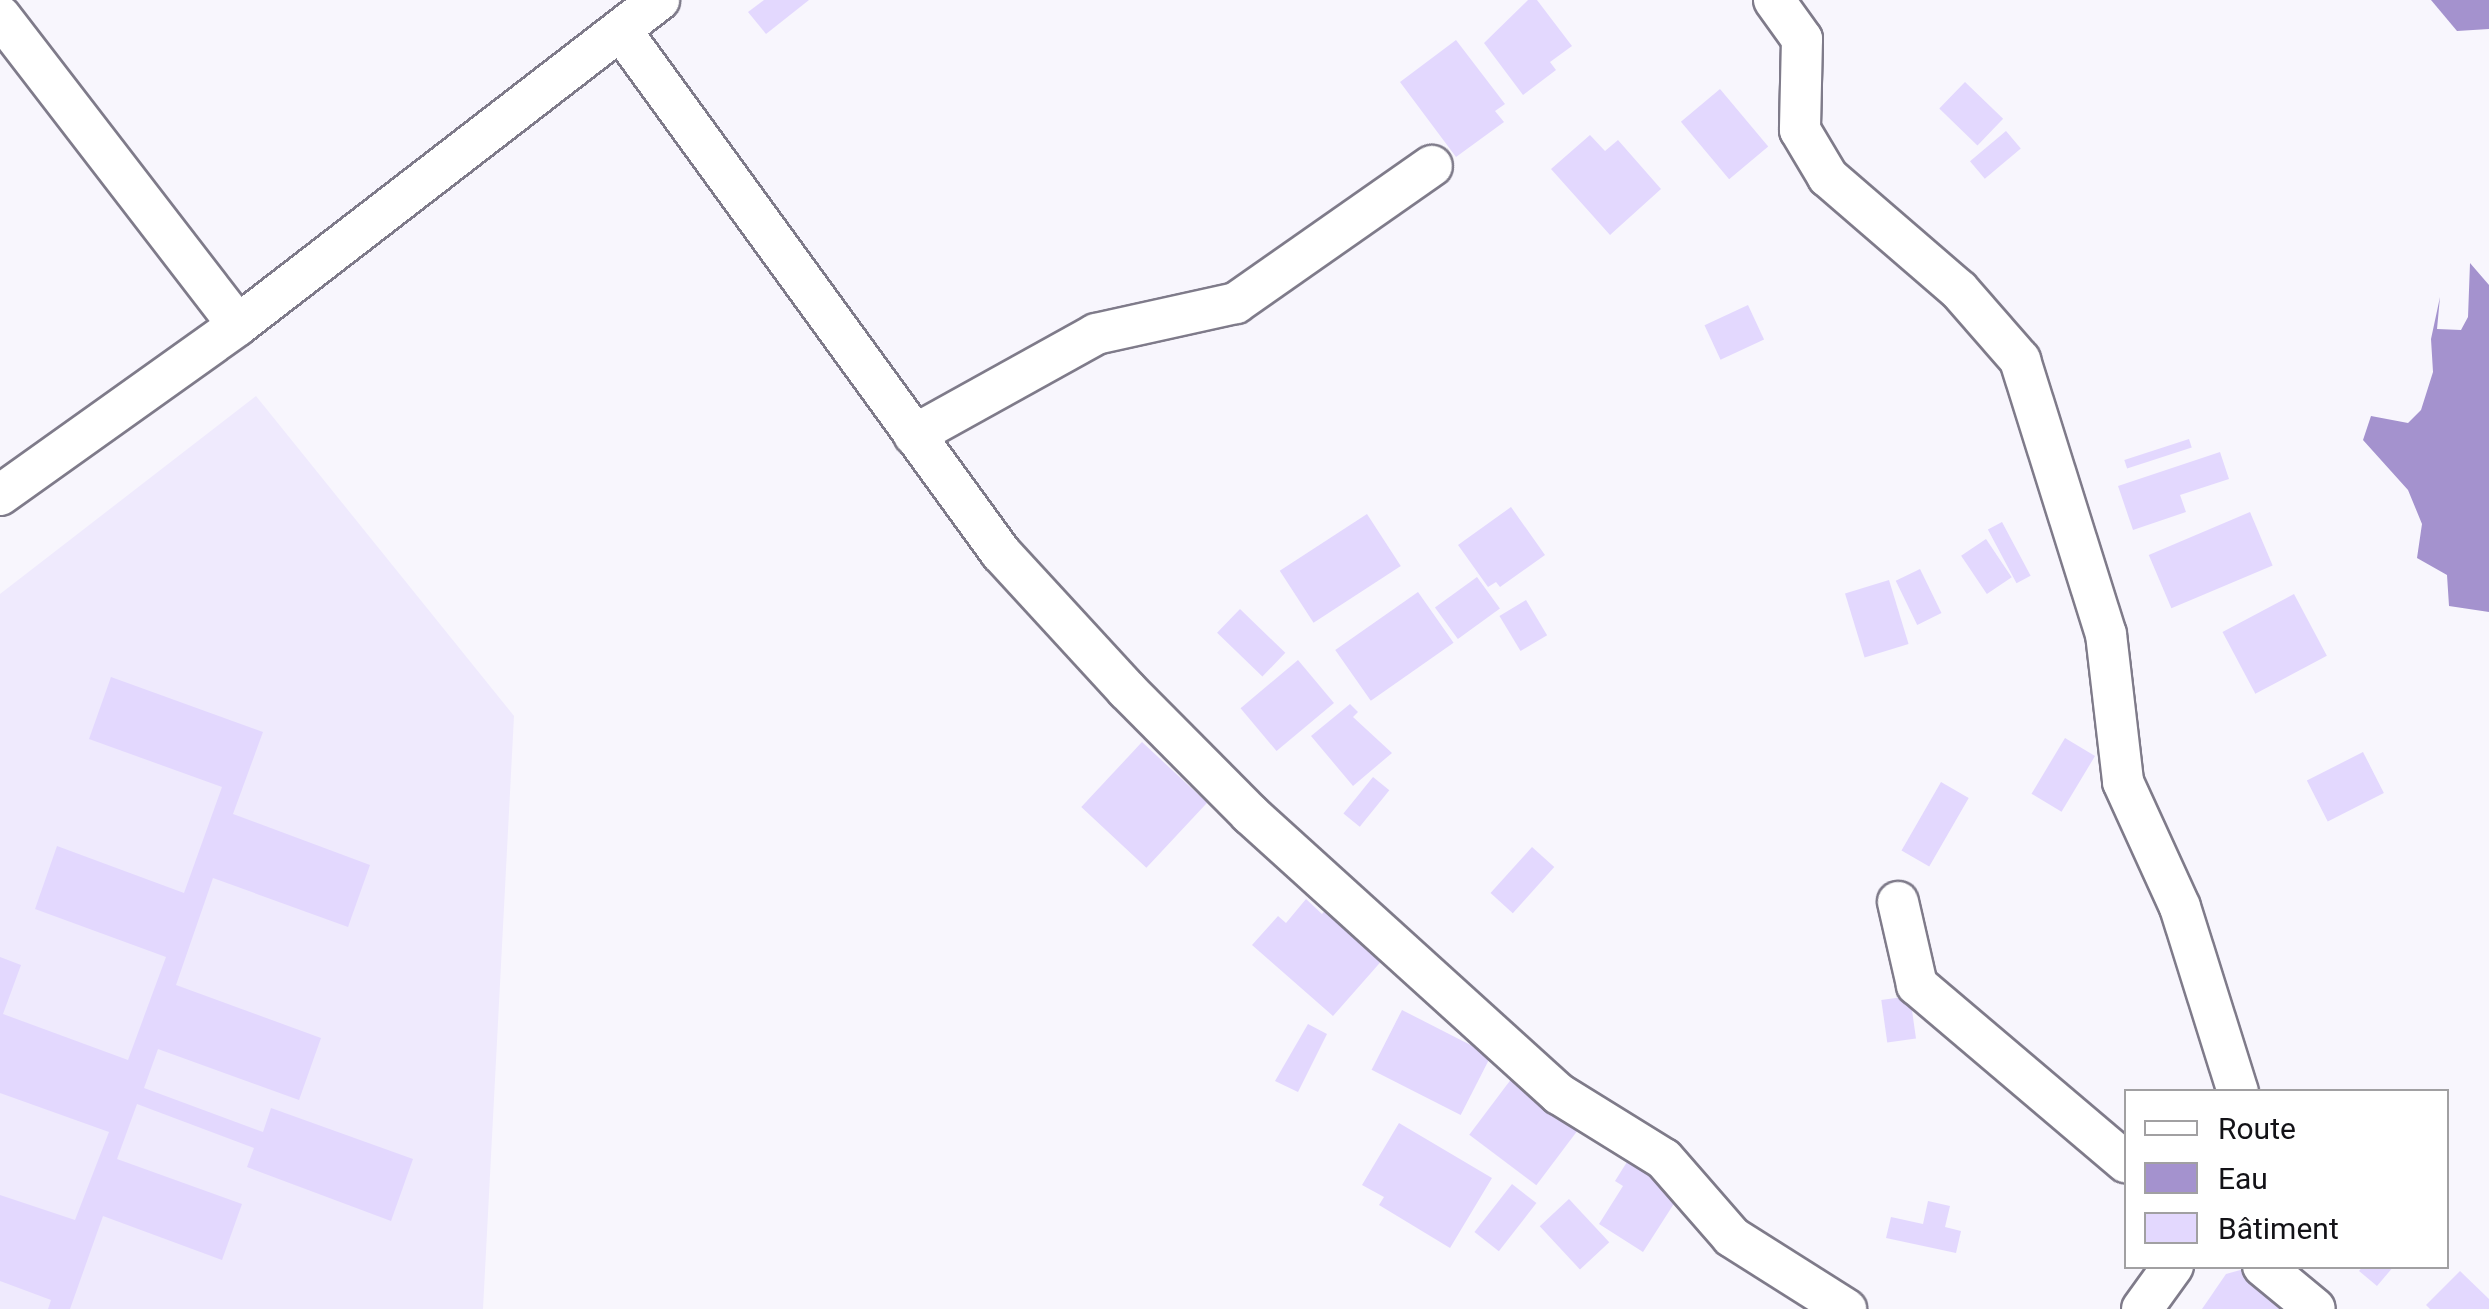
<!DOCTYPE html>
<meta charset="utf-8">
<style>
body{margin:0}
#map{position:relative;width:2489px;height:1309px;overflow:hidden;background:#f8f6fd;font-family:Roboto,sans-serif}
div>[style]{position:absolute}
.built>*{inset:0;background:#efeafd}
.water>*{inset:0;background:#a492ce}
.building>*{inset:0;background:#e3d8fe;transform-origin:0 0}
.roads{filter:drop-shadow(2px 0 #7f7b8a) drop-shadow(-2px 0 #7f7b8a) drop-shadow(0 2px #7f7b8a) drop-shadow(0 -2px #7f7b8a)}
.minor>*{height:40px;margin:-20px;padding:0 20px;transform-origin:20px;border-radius:20px;background:#fff}
span{translate:-50% -50%;white-space:nowrap;text-align:center;line-height:1.15;-webkit-text-stroke:8px #fff;paint-order:stroke}
.legend{position:absolute;left:2124px;top:1089px;width:325px;height:180px;box-sizing:border-box;background:#fff;border:2px solid #a1a0a2;margin:0;padding:12px 18px;list-style:none;font-size:30px;color:#131217}
.legend li{display:flex;align-items:center;gap:20px;height:50px}
.legend b{width:50px;border:2px solid #a1a0a2}
</style>
<div id="map">
<div class="built">
<div style="clip-path:polygon(256px 396px,514px 716px,483px 1309px,0 1309px,0 594px)"></div>
</div>
<div class="water">
<div style="clip-path:polygon(2431px 0,2489px 0,2489px 29px,2457px 31px)"></div>
<div style="clip-path:polygon(2470px 263px,2489px 285px,2489px 612px,2449px 606px,2447px 575px,2417px 558px,2422px 524px,2408px 490px,2363px 440px,2371px 416px,2408px 423px,2421px 410px,2433px 372px,2431px 339px,2440px 297px,2437px 329px,2461px 330px,2468px 317px)"></div>
</div>
<div class="building">
<div style="clip-path:polygon(764px 0,809px 0,766px 34px,748px 12px)"></div>
<div style="clip-path:polygon(1528px 0,1537px 0,1572px 46px,1550px 62px,1556px 70px,1523px 95px,1484px 43px)"></div>
<div style="clip-path:polygon(1456px 40px,1505px 104px,1495px 111px,1504px 122px,1456px 157px,1400px 82px)"></div>
<div style="left:1965px;top:82px;width:53px;height:37px;rotate:44deg"></div>
<div style="left:1720px;top:89px;width:75px;height:51px;rotate:50deg"></div>
<div style="left:2006px;top:131px;width:23px;height:47px;rotate:50deg"></div>
<div style="clip-path:polygon(1590px 135px,1605px 151px,1618px 140px,1661px 189px,1610px 235px,1551px 169px)"></div>
<div style="left:1748px;top:305px;width:38px;height:48px;rotate:65deg"></div>
<div style="left:2189px;top:439px;width:9px;height:68px;rotate:72deg"></div>
<div style="clip-path:polygon(2220px 452px,2229px 479px,2180px 495px,2186px 512px,2133px 530px,2118px 486px)"></div>
<div style="clip-path:polygon(1511px 507px,1545px 555px,1500px 587px,1496px 582px,1488px 587px,1458px 545px)"></div>
<div style="left:2250px;top:512px;width:58px;height:110px;rotate:67deg"></div>
<div style="left:1367px;top:514px;width:62px;height:104px;rotate:57deg"></div>
<div style="left:2002px;top:522px;width:61px;height:16px;rotate:62deg"></div>
<div style="left:1986px;top:539px;width:46px;height:30px;rotate:56deg"></div>
<div style="left:1920px;top:569px;width:49px;height:27px;rotate:64deg"></div>
<div style="left:1477px;top:577px;width:39px;height:52px;rotate:54deg"></div>
<div style="left:1889px;top:580px;width:67px;height:46px;rotate:73deg"></div>
<div style="left:1418px;top:592px;width:62px;height:101px;rotate:55deg"></div>
<div style="left:2294px;top:594px;width:70px;height:81px;rotate:62deg"></div>
<div style="left:1526px;top:600px;width:41px;height:31px;rotate:59deg"></div>
<div style="left:1240px;top:609px;width:63px;height:33px;rotate:44deg"></div>
<div style="left:1298px;top:660px;width:56px;height:75px;rotate:50deg"></div>
<div style="clip-path:polygon(111px 677px,263px 732px,233px 814px,370px 865px,348px 927px,213px 878px,176px 985px,321px 1038px,299px 1100px,158px 1049px,144px 1088px,263px 1132px,271px 1108px,413px 1159px,391px 1221px,247px 1167px,254px 1148px,137px 1104px,117px 1159px,242px 1204px,222px 1260px,103px 1216px,70px 1309px,48px 1309px,51px 1300px,0 1281px,0 1195px,75px 1220px,109px 1132px,0 1093px,0 957px,21px 965px,3px 1014px,128px 1060px,166px 957px,35px 909px,57px 846px,184px 893px,222px 787px,89px 739px)"></div>
<div style="clip-path:polygon(1350px 704px,1358px 712px,1353px 717px,1392px 753px,1353px 786px,1311px 736px)"></div>
<div style="left:2065px;top:738px;width:35px;height:65px;rotate:31deg"></div>
<div style="left:1142px;top:742px;width:89px;height:89px;rotate:43deg"></div>
<div style="left:2363px;top:752px;width:46px;height:63px;rotate:63deg"></div>
<div style="left:1373px;top:777px;width:21px;height:47px;rotate:39deg"></div>
<div style="left:1941px;top:782px;width:32px;height:79px;rotate:30deg"></div>
<div style="left:1532px;top:847px;width:30px;height:62px;rotate:42deg"></div>
<div style="clip-path:polygon(1306px 899px,1322px 914px,1328px 907px,1385px 957px,1333px 1016px,1252px 945px,1278px 916px,1286px 923px)"></div>
<div style="left:1910px;top:996px;width:43px;height:29px;rotate:82deg"></div>
<div style="left:1402px;top:1010px;width:100px;height:67px;rotate:27deg"></div>
<div style="clip-path:polygon(1308px 1024px,1327px 1034px,1298px 1092px,1275px 1081px)"></div>
<div style="left:1515px;top:1074px;width:84px;height:76px;rotate:37deg"></div>
<div style="clip-path:polygon(1399px 1123px,1492px 1178px,1450px 1248px,1379px 1205px,1384px 1197px,1362px 1185px)"></div>
<div style="clip-path:polygon(1632px 1154px,1684px 1188px,1643px 1252px,1599px 1224px,1623px 1186px,1615px 1181px)"></div>
<div style="left:1512px;top:1184px;width:31px;height:61px;rotate:38deg"></div>
<div style="left:1569px;top:1199px;width:59px;height:40px;rotate:47deg"></div>
<div style="clip-path:polygon(1928px 1201px,1950px 1206px,1945px 1227px,1961px 1231px,1956px 1253px,1886px 1238px,1891px 1217px,1923px 1224px)"></div>
<div style="clip-path:polygon(2363px 1266px,2394px 1266px,2377px 1286px,2359px 1271px)"></div>
<div style="clip-path:polygon(2244px 1269px,2284px 1295px,2281px 1309px,2202px 1309px,2226px 1274px)"></div>
<div style="clip-path:polygon(2460px 1271px,2489px 1299px,2489px 1309px,2430px 1309px,2426px 1305px)"></div>
</div>
<div class="roads">
<div class="minor">
<div style="left:1774px;top:0;width:48px;rotate:54.3deg"></div>
<div style="left:1802px;top:39px;width:91px;rotate:91.3deg"></div>
<div style="left:1800px;top:130px;width:55px;rotate:59.2deg"></div>
<div style="left:1828px;top:177px;width:173px;rotate:40.8deg"></div>
<div style="left:1959px;top:290px;width:93px;rotate:48.9deg"></div>
<div style="left:2020px;top:360px;width:287px;rotate:72.6deg"></div>
<div style="left:2106px;top:634px;width:149px;rotate:83.4deg"></div>
<div style="left:2123px;top:782px;width:137px;rotate:65.5deg"></div>
<div style="left:2180px;top:907px;width:194px;rotate:72.6deg"></div>
<div style="left:0;top:16px;width:390px;rotate:52.4deg"></div>
<div style="left:622px;top:32px;width:644px;rotate:53.97deg"></div>
<div style="left:1001px;top:553px;width:186px;rotate:47.4deg"></div>
<div style="left:1127px;top:690px;width:175px;rotate:45.2deg"></div>
<div style="left:1250px;top:814px;width:417px;rotate:42.2deg"></div>
<div style="left:1559px;top:1094px;width:123px;rotate:31.8deg"></div>
<div style="left:1664px;top:1159px;width:103px;rotate:48.9deg"></div>
<div style="left:1732px;top:1237px;width:135px;rotate:32.3deg"></div>
<div style="left:914px;top:435px;width:208px;rotate:-29deg"></div>
<div style="left:1096px;top:334px;width:143px;rotate:-12.5deg"></div>
<div style="left:1236px;top:303px;width:239px;rotate:-35deg"></div>
<div style="left:0;top:495px;width:292px;rotate:-35.5deg"></div>
<div style="left:238px;top:325px;width:532px;rotate:-37.67deg"></div>
<div style="left:1898px;top:902px;width:85px;rotate:77.1deg"></div>
<div style="left:1917px;top:985px;width:274px;rotate:40.3deg"></div>
<div style="left:2263px;top:1266px;width:67px;rotate:39.6deg"></div>
<div style="left:2142px;top:1309px;width:53px;rotate:-54.2deg"></div>
</div>
</div>
<ul class="legend">
<li><b style="height:12px;background:#fff"></b>Route</li>
<li><b style="height:28px;background:#a492ce"></b>Eau</li>
<li><b style="height:28px;background:#e3d8fe"></b>Bâtiment</li>
</ul>
</div>
